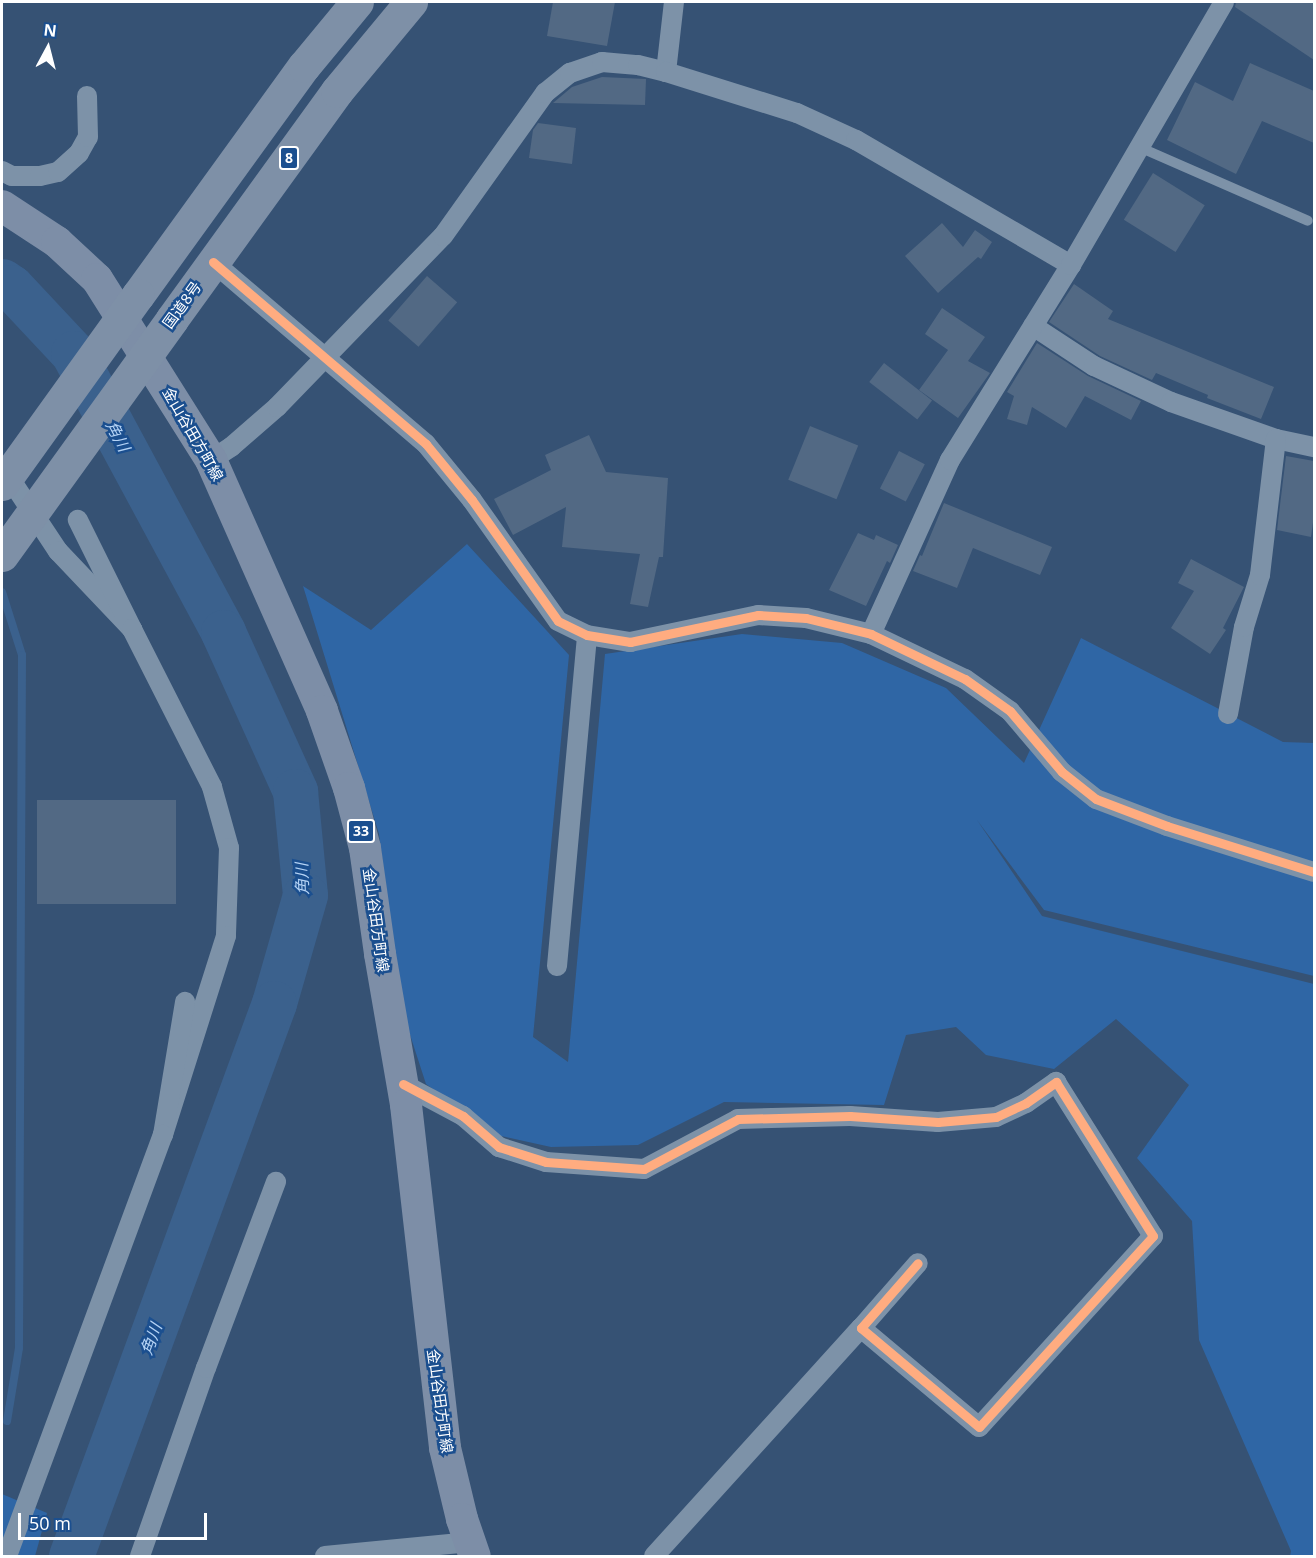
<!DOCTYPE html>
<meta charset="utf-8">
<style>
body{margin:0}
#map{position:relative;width:1316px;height:1558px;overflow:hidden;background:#365274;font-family:"Open Sans","Noto Sans JP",sans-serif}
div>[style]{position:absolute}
.green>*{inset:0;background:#2f66a5}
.stream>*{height:8px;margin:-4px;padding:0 4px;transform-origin:4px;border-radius:4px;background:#3b618d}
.river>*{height:45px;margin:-22.5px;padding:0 22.5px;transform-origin:22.5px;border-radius:22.5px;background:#3b618d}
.building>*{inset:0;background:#526984;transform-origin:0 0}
.service>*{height:10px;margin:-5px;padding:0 5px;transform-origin:5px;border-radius:5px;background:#7d92a8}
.minor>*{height:20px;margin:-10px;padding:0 10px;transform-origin:10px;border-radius:10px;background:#7d92a8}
.primary>*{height:32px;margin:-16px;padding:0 16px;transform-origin:16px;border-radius:16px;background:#7d8ea7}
.trunk>*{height:33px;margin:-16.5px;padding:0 16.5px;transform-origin:16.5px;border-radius:16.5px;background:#7e90a7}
.trunk-bridge>*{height:33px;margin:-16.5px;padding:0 16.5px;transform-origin:16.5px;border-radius:16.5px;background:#7e90a7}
.cycleway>*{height:9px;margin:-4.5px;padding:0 4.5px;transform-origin:4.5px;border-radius:4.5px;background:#ffac80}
span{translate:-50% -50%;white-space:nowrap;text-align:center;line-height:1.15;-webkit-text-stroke:5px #1b4f8f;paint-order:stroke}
.shield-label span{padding:2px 4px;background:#1b4f8f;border:2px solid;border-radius:4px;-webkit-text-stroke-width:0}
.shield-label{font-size:14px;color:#fff;font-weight:700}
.street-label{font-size:15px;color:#fff}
.water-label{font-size:16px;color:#b5d3f5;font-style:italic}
.frame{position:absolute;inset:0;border:3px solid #fff;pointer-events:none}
.north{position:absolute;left:18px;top:18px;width:60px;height:60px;-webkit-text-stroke:4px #1b4f8f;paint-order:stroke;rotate:7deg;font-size:16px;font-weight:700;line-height:24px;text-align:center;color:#fff}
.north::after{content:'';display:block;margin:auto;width:21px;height:27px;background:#fff;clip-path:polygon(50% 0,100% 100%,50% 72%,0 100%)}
.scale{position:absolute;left:18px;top:1513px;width:189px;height:27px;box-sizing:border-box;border:3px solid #fff;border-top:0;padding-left:8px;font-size:18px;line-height:21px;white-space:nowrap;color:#fff;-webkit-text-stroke:4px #1b4f8f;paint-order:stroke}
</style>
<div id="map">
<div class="green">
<div style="clip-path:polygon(467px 544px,569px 655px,533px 1037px,568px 1062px,605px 654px,742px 634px,842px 643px,946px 688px,1024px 763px,1081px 638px,1283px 742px,1314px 743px,1314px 976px,1044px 910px,977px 820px,1042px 916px,1314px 984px,1314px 1556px,1290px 1556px,1291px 1551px,1199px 1340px,1192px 1221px,1137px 1158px,1189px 1085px,1116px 1019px,1054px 1069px,986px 1055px,956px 1027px,906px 1035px,884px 1105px,724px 1102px,638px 1145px,551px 1147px,497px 1135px,426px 1084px,402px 1010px,379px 834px,303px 586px,371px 630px)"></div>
<div style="clip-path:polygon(2px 1494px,47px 1513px,35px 1556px,2px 1556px)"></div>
</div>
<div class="stream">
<div style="left:2px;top:592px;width:66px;rotate:72.4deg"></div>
<div style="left:22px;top:655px;width:693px;rotate:90.25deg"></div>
<div style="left:19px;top:1348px;width:74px;rotate:99.3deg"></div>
<div style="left:72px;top:1556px;width:1px"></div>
</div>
<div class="river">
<div style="left:2px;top:281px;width:11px;rotate:34deg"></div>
<div style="left:11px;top:287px;width:91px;rotate:46.8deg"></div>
<div style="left:73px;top:353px;width:317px;rotate:61.7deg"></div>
<div style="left:223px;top:632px;width:175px;rotate:65.6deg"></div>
<div style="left:295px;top:791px;width:104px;rotate:84.5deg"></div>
<div style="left:305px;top:895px;width:112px;rotate:106deg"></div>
<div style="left:274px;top:1003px;width:589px;rotate:110.16deg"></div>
</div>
<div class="building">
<div style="clip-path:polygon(553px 2px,615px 2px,607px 46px,547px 36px)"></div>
<div style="clip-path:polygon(1236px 2px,1314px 2px,1314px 60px,1235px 7px)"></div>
<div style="clip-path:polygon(1250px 63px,1314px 91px,1314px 143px,1262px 121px,1236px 174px,1167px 140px,1195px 82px,1233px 101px)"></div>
<div style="clip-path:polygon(602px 77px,646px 79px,645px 105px,553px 103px,572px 87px)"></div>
<div style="clip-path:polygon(538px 123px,576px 128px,572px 164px,529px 158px,533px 130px)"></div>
<div style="left:1153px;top:173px;width:61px;height:55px;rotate:32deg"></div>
<div style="clip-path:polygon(942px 223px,963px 247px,975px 230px,992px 242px,981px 259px,978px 257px,938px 293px,905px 256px)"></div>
<div style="left:427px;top:276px;width:40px;height:59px;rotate:41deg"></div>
<div style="clip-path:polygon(1074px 284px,1113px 311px,1108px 319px,1274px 387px,1261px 419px,1207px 398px,1208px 395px,1156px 373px,1152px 380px,1100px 356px,1049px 322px)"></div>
<div style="clip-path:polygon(942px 308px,985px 337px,968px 361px,990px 373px,958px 418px,919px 390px,948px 350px,925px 334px)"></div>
<div style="clip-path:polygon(1037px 343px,1088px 376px,1141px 401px,1131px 420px,1085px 396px,1066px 428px,1032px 407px,1027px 425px,1007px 419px,1014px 396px,1007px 392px)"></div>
<div style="left:884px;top:363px;width:61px;height:24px;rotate:38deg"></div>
<div style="left:810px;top:426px;width:52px;height:58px;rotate:22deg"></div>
<div style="clip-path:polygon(589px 435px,606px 472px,668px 478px,663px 557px,659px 557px,648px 607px,630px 604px,640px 554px,562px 547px,566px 507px,513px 535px,494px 499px,551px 470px,545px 455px)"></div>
<div style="left:899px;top:451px;width:29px;height:42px;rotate:27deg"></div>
<div style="clip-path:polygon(1286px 456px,1314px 461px,1314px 515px,1311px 537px,1277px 530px)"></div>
<div style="clip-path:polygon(944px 503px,1052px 547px,1040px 575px,973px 548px,957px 588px,913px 571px,920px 555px,922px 556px)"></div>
<div style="clip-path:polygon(858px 533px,874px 540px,876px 535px,898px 545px,890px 563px,887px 561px,866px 606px,829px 590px)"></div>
<div style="clip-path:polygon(1191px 559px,1244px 587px,1223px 628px,1226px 630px,1210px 654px,1171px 628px,1194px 591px,1178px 583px)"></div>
<div style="left:37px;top:800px;width:139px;height:104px"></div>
</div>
<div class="service">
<div style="left:1139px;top:147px;width:184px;rotate:23.6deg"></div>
</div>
<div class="minor">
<div style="left:666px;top:72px;width:70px;rotate:-83.5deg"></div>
<div style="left:2px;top:171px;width:11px;rotate:27deg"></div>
<div style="left:12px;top:176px;width:28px"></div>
<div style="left:40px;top:176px;width:18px;rotate:-13deg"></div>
<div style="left:58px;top:172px;width:28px;rotate:-42deg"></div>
<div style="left:79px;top:153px;width:18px;rotate:-61deg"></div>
<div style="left:88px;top:137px;width:41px;rotate:-91.4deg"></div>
<div style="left:213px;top:262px;width:280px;rotate:40.5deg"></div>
<div style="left:426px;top:444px;width:72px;rotate:50.6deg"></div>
<div style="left:472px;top:500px;width:148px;rotate:54.6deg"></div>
<div style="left:558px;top:621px;width:32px;rotate:26deg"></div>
<div style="left:587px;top:635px;width:44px;rotate:9.2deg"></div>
<div style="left:630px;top:642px;width:131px;rotate:-11.9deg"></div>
<div style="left:758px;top:615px;width:48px;rotate:3.6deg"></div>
<div style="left:806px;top:618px;width:67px;rotate:13.8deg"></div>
<div style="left:871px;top:634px;width:104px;rotate:25.6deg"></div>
<div style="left:965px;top:679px;width:55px;rotate:35.4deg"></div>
<div style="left:1010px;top:711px;width:80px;rotate:49.6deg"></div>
<div style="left:1062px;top:772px;width:43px;rotate:38.5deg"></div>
<div style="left:1096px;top:799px;width:76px;rotate:20.8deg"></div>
<div style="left:1167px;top:826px;width:154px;rotate:17.4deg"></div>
<div style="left:1033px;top:326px;width:73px;rotate:33.3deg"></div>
<div style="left:1094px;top:366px;width:85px;rotate:25.1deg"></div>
<div style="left:1171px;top:402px;width:111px;rotate:19.4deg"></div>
<div style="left:1276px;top:439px;width:39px;rotate:12deg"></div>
<div style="left:211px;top:460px;width:24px;rotate:-33deg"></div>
<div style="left:231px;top:447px;width:61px;rotate:-41deg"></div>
<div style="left:277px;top:407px;width:238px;rotate:-45.9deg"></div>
<div style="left:443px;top:236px;width:176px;rotate:-54.5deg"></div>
<div style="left:545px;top:93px;width:32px;rotate:-39deg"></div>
<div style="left:570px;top:73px;width:34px;rotate:-19deg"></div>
<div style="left:602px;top:62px;width:36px;rotate:5deg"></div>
<div style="left:638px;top:65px;width:29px;rotate:14deg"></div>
<div style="left:666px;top:72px;width:137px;rotate:17.4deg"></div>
<div style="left:797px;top:113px;width:65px;rotate:24.6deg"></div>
<div style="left:856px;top:140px;width:249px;rotate:30.2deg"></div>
<div style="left:3px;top:468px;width:100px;rotate:56.5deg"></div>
<div style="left:58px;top:551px;width:108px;rotate:46.5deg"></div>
<div style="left:132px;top:629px;width:122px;rotate:-116.4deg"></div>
<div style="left:132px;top:629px;width:177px;rotate:63.1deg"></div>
<div style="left:212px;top:787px;width:63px;rotate:74.4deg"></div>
<div style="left:229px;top:848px;width:88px;rotate:92deg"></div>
<div style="left:226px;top:936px;width:209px;rotate:107.6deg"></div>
<div style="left:163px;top:1135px;width:135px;rotate:-80.6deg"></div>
<div style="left:871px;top:634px;width:191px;rotate:-65.6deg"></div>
<div style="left:950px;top:460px;width:229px;rotate:-58.2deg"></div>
<div style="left:1071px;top:265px;width:304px;rotate:-59.8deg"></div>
<div style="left:1228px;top:714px;width:88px;rotate:-79.6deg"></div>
<div style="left:1244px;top:627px;width:54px;rotate:-72.9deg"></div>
<div style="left:1260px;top:575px;width:137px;rotate:-83.3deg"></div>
<div style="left:557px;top:966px;width:332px;rotate:-84.8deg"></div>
<div style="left:403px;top:1084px;width:68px;rotate:28.1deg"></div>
<div style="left:463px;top:1116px;width:48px;rotate:40.7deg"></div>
<div style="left:499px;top:1147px;width:49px;rotate:17.7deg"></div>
<div style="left:546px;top:1162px;width:98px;rotate:4.1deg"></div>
<div style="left:644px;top:1169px;width:106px;rotate:-28deg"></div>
<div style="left:738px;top:1119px;width:112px;rotate:-1.5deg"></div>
<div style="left:850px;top:1116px;width:88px;rotate:3.9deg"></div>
<div style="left:938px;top:1122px;width:58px;rotate:-4.9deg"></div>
<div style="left:996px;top:1117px;width:33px;rotate:-25deg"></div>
<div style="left:1026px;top:1103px;width:37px;rotate:-35deg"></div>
<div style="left:1056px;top:1082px;width:182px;rotate:57.8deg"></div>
<div style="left:1153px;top:1236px;width:258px;rotate:132.3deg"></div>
<div style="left:979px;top:1427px;width:154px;rotate:-140deg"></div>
<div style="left:861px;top:1328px;width:86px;rotate:-48.8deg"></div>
<div style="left:7px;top:1556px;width:449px;rotate:-69.7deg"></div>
<div style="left:140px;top:1556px;width:199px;rotate:-70.7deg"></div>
<div style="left:206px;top:1368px;width:199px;rotate:-69.4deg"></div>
<div style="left:325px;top:1556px;width:146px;rotate:-5.5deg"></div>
<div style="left:654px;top:1556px;width:308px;rotate:-47.8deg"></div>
</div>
<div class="primary">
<div style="left:2px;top:206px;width:66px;rotate:33.2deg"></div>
<div style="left:57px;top:242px;width:54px;rotate:42.8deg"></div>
<div style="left:97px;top:279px;width:214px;rotate:57.8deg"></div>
<div style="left:211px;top:460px;width:274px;rotate:66.1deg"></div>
<div style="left:322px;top:711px;width:82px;rotate:70.7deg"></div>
<div style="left:349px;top:788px;width:62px;rotate:75.1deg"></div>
<div style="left:365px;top:848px;width:107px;rotate:81.9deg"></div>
<div style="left:380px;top:954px;width:153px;rotate:80.2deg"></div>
<div style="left:406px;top:1105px;width:345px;rotate:83.5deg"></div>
<div style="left:445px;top:1448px;width:73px;rotate:76.5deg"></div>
<div style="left:462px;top:1519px;width:39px;rotate:71deg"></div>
</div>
<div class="trunk">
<div style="left:138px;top:295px;width:283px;rotate:-54.1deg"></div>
<div style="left:304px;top:66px;width:83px;rotate:-50.4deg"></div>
<div style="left:172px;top:319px;width:281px;rotate:-54.1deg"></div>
<div style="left:337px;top:91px;width:116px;rotate:-50.3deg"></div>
</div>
<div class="trunk-bridge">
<div style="left:2px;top:484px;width:233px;rotate:-54.3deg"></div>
<div style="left:2px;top:555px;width:291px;rotate:-54.2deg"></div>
</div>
<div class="cycleway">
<div style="left:213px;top:262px;width:280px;rotate:40.5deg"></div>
<div style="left:426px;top:444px;width:72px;rotate:50.6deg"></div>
<div style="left:472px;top:500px;width:148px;rotate:54.6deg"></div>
<div style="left:558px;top:621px;width:32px;rotate:26deg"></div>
<div style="left:587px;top:635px;width:44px;rotate:9.2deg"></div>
<div style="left:630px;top:642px;width:131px;rotate:-11.9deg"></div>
<div style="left:758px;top:615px;width:48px;rotate:3.6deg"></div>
<div style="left:806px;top:618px;width:67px;rotate:13.8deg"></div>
<div style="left:871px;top:634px;width:104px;rotate:25.6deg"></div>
<div style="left:965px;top:679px;width:55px;rotate:35.4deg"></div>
<div style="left:1010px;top:711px;width:80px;rotate:49.6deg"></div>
<div style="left:1062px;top:772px;width:43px;rotate:38.5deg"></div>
<div style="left:1096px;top:799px;width:76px;rotate:20.8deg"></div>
<div style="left:1167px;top:826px;width:154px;rotate:17.4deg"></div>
<div style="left:403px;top:1084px;width:68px;rotate:28.1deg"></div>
<div style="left:463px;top:1116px;width:48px;rotate:40.7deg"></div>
<div style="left:499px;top:1147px;width:49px;rotate:17.7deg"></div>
<div style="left:546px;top:1162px;width:98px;rotate:4.1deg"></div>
<div style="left:644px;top:1169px;width:106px;rotate:-28deg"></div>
<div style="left:738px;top:1119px;width:112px;rotate:-1.5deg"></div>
<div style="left:850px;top:1116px;width:88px;rotate:3.9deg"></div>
<div style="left:938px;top:1122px;width:58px;rotate:-4.9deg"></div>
<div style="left:996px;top:1117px;width:33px;rotate:-25deg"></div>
<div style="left:1026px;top:1103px;width:37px;rotate:-35deg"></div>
<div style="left:1056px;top:1082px;width:182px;rotate:57.8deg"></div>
<div style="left:1153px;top:1236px;width:258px;rotate:132.3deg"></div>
<div style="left:979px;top:1427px;width:154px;rotate:-140deg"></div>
<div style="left:861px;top:1328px;width:86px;rotate:-48.8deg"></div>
</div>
<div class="shield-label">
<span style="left:289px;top:158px">8</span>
<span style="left:361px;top:831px">33</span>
</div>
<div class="street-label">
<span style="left:182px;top:305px;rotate:-54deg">国道8号</span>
<span style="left:193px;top:434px;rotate:60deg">金山谷田方町線</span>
<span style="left:376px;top:920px;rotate:82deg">金山谷田方町線</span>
<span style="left:440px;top:1401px;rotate:82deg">金山谷田方町線</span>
</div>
<div class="water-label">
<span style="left:118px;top:436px;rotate:62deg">角川</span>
<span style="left:302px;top:879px;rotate:-92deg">角川</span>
<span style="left:151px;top:1339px;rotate:-70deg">角川</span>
</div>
<div class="frame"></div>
<div class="north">N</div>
<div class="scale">50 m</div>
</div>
